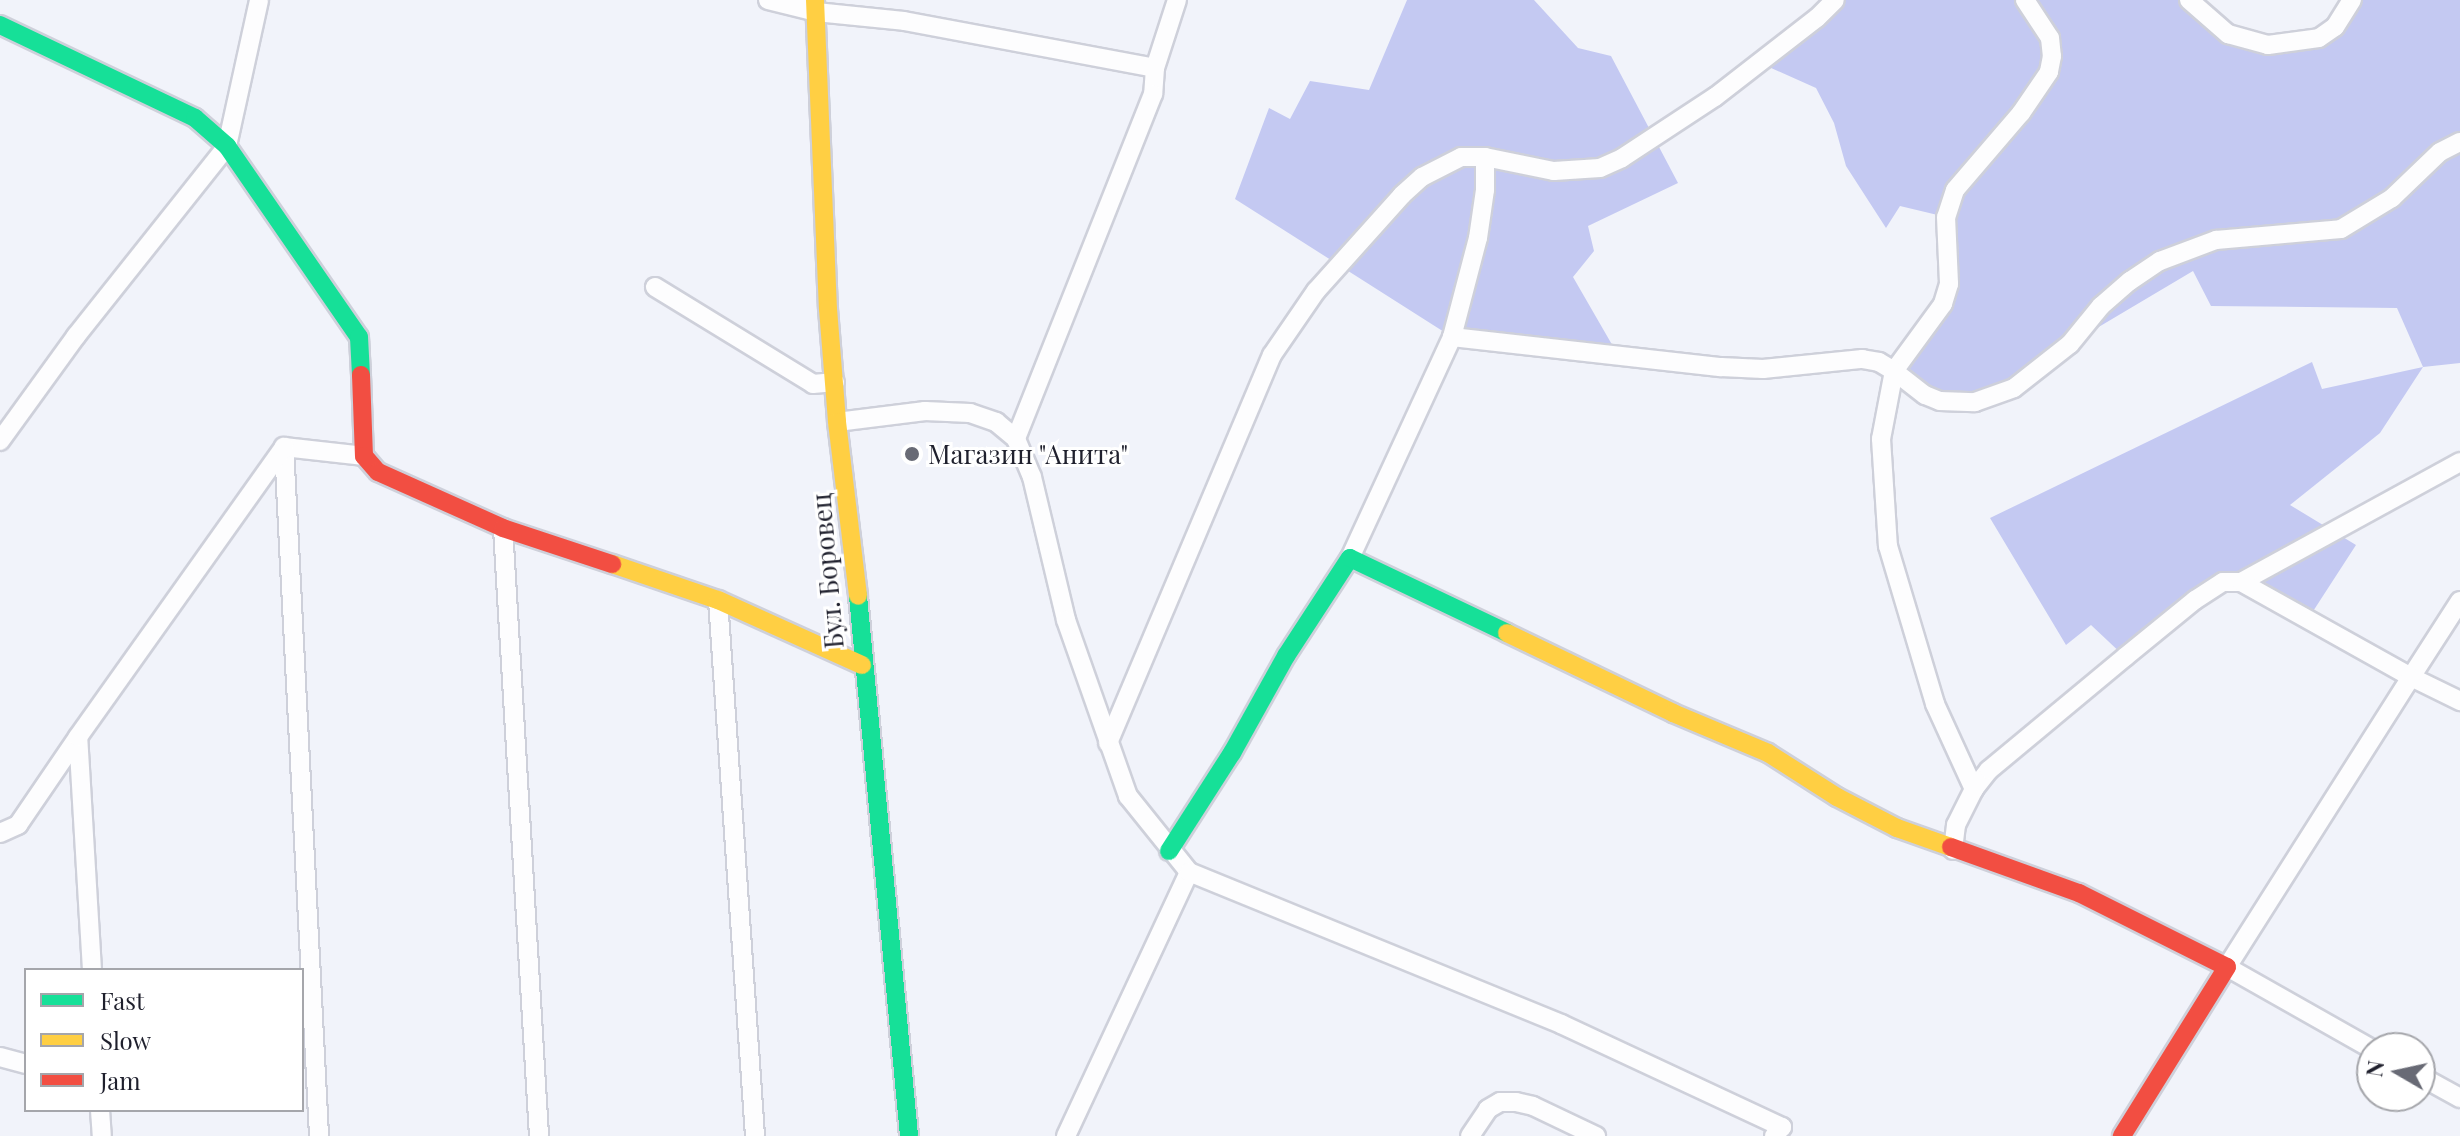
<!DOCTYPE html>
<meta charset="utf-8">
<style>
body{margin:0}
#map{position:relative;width:2460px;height:1136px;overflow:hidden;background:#f1f3fa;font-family:"Playfair Display",serif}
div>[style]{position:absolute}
.forest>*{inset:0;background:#c4c9f2}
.roads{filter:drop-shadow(2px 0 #ced0da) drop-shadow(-2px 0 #ced0da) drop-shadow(0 2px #ced0da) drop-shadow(0 -2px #ced0da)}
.street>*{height:18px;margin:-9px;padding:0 9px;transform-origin:9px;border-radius:9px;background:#fdfdfe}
.fast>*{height:18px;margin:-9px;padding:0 9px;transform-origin:9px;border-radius:9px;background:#16e098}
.slow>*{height:18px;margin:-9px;padding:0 9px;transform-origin:9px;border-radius:9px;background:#ffcf43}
.jam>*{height:18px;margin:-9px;padding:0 9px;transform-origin:9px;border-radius:9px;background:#f24e42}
.dots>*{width:22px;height:22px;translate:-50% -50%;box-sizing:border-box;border:4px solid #fff;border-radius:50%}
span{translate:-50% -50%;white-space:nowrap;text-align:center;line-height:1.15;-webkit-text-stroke:6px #fff;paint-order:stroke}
.poi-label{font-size:26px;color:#1f202d}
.left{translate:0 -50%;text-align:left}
.street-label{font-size:26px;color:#1f202d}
.legend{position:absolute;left:24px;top:968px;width:280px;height:144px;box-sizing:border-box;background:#fff;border:2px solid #a5a6ab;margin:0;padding:10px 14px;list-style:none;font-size:24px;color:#1f202d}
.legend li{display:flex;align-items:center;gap:16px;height:40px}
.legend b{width:40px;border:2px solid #a5a6ab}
.north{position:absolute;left:2356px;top:1032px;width:80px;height:80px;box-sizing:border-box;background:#fff;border:2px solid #a5a6ab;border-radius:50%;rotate:279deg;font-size:22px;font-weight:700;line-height:32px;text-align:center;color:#1f202d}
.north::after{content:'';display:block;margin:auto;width:28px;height:36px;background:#686a75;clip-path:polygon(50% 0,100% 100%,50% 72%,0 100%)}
</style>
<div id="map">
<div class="forest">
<div style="clip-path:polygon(1407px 0,1534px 0,1578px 48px,1611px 56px,1678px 183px,1588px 226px,1594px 251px,1573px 277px,1618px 355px,1452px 337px,1235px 199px,1269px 108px,1290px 119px,1310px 81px,1369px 90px)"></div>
<div style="clip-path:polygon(1835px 0,2189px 0,2246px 41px,2319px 38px,2352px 0,2460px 0,2460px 363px,2423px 367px,2380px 433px,2290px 505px,2356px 545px,2308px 619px,2223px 582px,2125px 657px,2091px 625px,2066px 645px,1990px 518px,2312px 362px,2322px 389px,2423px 367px,2397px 308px,2211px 306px,2193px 271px,2070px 344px,2039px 370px,1956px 403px,1894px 371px,1943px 304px,1946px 217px,1900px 206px,1886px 228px,1846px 166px,1834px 123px,1816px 88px,1760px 63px)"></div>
</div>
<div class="roads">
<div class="street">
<div style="left:768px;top:0;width:49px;rotate:14deg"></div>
<div style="left:816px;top:12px;width:88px;rotate:5.8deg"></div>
<div style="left:904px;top:21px;width:255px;rotate:10.6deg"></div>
<div style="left:1155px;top:68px;width:26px;rotate:94deg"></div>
<div style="left:1153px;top:94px;width:371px;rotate:111.7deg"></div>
<div style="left:2025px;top:0;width:45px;rotate:56.7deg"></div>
<div style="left:2050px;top:38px;width:18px;rotate:84deg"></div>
<div style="left:2052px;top:56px;width:16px;rotate:101deg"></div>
<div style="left:2049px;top:72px;width:50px;rotate:124.3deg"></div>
<div style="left:2021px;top:113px;width:101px;rotate:130.6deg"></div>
<div style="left:1955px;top:190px;width:28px;rotate:108deg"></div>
<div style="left:1946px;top:217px;width:67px;rotate:87.4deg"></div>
<div style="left:1949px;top:284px;width:21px;rotate:107deg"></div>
<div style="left:1943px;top:304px;width:83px;rotate:126.2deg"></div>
<div style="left:1894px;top:371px;width:39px;rotate:38deg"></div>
<div style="left:1925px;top:395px;width:16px;rotate:22deg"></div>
<div style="left:1940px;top:401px;width:35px;rotate:2deg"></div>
<div style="left:1975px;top:402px;width:41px;rotate:-19.7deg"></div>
<div style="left:2014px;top:388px;width:71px;rotate:-38.2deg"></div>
<div style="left:2070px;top:344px;width:49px;rotate:-50.8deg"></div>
<div style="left:2101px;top:306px;width:38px;rotate:-41deg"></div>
<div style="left:2130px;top:281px;width:36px;rotate:-34deg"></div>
<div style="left:2160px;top:261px;width:60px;rotate:-20.6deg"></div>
<div style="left:2216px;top:240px;width:125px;rotate:-5deg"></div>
<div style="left:2341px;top:229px;width:60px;rotate:-31.3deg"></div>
<div style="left:2392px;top:198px;width:66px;rotate:-43.8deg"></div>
<div style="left:2440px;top:152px;width:22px;rotate:-27deg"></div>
<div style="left:2189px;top:0;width:52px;rotate:41.1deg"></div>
<div style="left:2228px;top:34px;width:41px;rotate:15.4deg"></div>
<div style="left:2268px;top:45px;width:51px;rotate:-7.8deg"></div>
<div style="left:2319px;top:38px;width:19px;rotate:-35deg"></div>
<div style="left:2335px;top:27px;width:32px;rotate:-58deg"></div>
<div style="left:1155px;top:68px;width:71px;rotate:-72.1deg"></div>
<div style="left:655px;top:287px;width:185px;rotate:31.5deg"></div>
<div style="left:813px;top:384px;width:22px;rotate:-5deg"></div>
<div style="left:1452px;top:337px;width:271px;rotate:6.4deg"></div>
<div style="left:1721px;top:367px;width:42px;rotate:2.7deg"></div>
<div style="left:1763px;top:369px;width:100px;rotate:-5.8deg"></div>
<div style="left:1862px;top:359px;width:17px;rotate:10deg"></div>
<div style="left:1879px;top:362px;width:17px;rotate:31deg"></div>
<div style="left:1894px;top:371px;width:69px;rotate:100.8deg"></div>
<div style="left:1881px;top:439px;width:107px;rotate:86.3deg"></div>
<div style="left:1888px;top:546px;width:165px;rotate:73.4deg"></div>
<div style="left:1935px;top:704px;width:94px;rotate:65.4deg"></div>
<div style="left:1974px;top:789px;width:40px;rotate:116.6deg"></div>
<div style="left:1956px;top:825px;width:25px;rotate:97deg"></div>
<div style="left:837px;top:422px;width:89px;rotate:-7.1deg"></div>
<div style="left:925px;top:411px;width:45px;rotate:2.5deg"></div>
<div style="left:970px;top:413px;width:28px;rotate:19deg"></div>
<div style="left:996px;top:422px;width:26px;rotate:40deg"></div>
<div style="left:1016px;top:439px;width:41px;rotate:67.2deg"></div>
<div style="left:1032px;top:477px;width:147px;rotate:76.6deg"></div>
<div style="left:1066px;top:620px;width:187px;rotate:70.6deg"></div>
<div style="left:1128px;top:796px;width:97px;rotate:51.2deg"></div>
<div style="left:0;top:441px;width:130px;rotate:-54.1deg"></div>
<div style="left:76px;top:336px;width:243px;rotate:-51.5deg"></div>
<div style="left:227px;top:146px;width:149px;rotate:-77.6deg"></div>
<div style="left:284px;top:447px;width:690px;rotate:87.09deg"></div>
<div style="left:284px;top:447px;width:81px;rotate:6.4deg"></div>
<div style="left:503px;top:528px;width:609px;rotate:86.61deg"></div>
<div style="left:1350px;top:558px;width:243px;rotate:-65.2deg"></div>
<div style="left:1452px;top:337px;width:102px;rotate:-75.3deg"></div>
<div style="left:1478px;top:238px;width:49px;rotate:-81.7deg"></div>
<div style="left:1485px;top:190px;width:33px;rotate:-90deg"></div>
<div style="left:2241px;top:582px;width:250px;rotate:-28.7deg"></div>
<div style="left:718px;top:600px;width:537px;rotate:86.05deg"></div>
<div style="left:2460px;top:601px;width:90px;rotate:122.8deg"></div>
<div style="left:2411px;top:677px;width:55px;rotate:26.1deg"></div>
<div style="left:1108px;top:743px;width:421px;rotate:-67.1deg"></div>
<div style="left:1272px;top:355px;width:78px;rotate:-55.5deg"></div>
<div style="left:1316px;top:291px;width:129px;rotate:-48.1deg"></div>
<div style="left:1402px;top:195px;width:27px;rotate:-42deg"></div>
<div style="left:1422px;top:177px;width:44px;rotate:-27.1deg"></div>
<div style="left:1461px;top:157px;width:24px"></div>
<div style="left:1485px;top:157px;width:70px;rotate:11.5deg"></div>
<div style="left:1554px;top:171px;width:46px;rotate:-3.7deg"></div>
<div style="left:1600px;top:168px;width:24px;rotate:-24deg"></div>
<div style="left:1622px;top:158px;width:111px;rotate:-33.3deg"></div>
<div style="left:1715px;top:97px;width:129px;rotate:-37.8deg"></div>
<div style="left:1817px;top:18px;width:25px;rotate:-45deg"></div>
<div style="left:1974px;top:789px;width:24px;rotate:-52deg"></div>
<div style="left:1989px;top:770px;width:177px;rotate:-39.7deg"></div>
<div style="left:2125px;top:657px;width:90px;rotate:-39.2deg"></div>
<div style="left:2195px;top:600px;width:33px;rotate:-33deg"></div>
<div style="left:2223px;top:582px;width:18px"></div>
<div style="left:2241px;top:582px;width:195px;rotate:29.2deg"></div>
<div style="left:2411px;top:677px;width:343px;rotate:122.4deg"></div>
<div style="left:2227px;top:967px;width:167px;rotate:29.5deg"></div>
<div style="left:0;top:833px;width:20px;rotate:-24deg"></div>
<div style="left:18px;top:825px;width:107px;rotate:-55.7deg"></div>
<div style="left:92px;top:970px;width:233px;rotate:-93.4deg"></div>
<div style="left:78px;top:737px;width:356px;rotate:-54.6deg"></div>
<div style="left:0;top:1057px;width:27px;rotate:15deg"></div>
<div style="left:2420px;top:1076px;width:46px;rotate:28.8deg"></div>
<div style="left:100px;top:1110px;width:26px;rotate:86deg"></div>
<div style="left:1066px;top:1136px;width:291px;rotate:-65deg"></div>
<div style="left:1189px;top:872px;width:402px;rotate:22.2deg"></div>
<div style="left:1561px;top:1024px;width:244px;rotate:25deg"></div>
<div style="left:1782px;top:1127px;width:12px;rotate:132deg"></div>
<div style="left:1470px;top:1136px;width:32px;rotate:-56deg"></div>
<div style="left:1488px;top:1109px;width:14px;rotate:-30deg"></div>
<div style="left:1500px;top:1102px;width:16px"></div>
<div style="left:1516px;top:1102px;width:17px;rotate:13deg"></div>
<div style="left:1533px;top:1106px;width:70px;rotate:25.5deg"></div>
</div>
<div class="fast">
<div style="left:0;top:25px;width:216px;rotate:25.5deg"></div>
<div style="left:195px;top:118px;width:43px;rotate:41.2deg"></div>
<div style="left:227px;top:146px;width:232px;rotate:55.4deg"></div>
<div style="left:359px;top:337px;width:38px;rotate:87deg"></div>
<div style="left:858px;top:596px;width:542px;rotate:84.6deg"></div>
<div style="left:1169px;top:851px;width:117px;rotate:-57.3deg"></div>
<div style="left:1232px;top:753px;width:111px;rotate:-60.9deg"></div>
<div style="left:1286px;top:656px;width:117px;rotate:-56.9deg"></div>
<div style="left:1350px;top:558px;width:174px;rotate:25.5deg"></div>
</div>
<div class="slow">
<div style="left:815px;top:0;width:309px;rotate:87.6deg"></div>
<div style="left:828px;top:309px;width:113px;rotate:85.4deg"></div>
<div style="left:837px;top:422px;width:175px;rotate:83.1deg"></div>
<div style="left:612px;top:564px;width:112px;rotate:18.8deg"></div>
<div style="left:718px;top:600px;width:158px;rotate:24.3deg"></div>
<div style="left:1507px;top:633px;width:184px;rotate:25.7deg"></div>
<div style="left:1673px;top:713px;width:103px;rotate:22.8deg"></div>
<div style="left:1768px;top:753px;width:82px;rotate:32.5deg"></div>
<div style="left:1837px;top:797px;width:68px;rotate:27.3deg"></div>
<div style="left:1897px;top:828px;width:57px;rotate:19.4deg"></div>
</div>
<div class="jam">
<div style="left:361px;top:375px;width:81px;rotate:87.9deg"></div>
<div style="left:364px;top:456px;width:21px;rotate:49deg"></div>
<div style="left:378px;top:472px;width:137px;rotate:24.1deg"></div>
<div style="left:503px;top:528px;width:115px;rotate:18.3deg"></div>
<div style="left:1951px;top:847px;width:136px;rotate:19.8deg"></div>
<div style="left:2079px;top:893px;width:165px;rotate:26.6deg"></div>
<div style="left:2227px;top:967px;width:199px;rotate:121.9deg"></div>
</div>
</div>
<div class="dots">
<div style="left:912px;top:454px;background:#686a75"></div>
</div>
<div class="poi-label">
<span class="left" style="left:928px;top:454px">Магазин "Анита"</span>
</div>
<div class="street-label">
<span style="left:827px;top:571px;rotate:-95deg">Бул. Боровец</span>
</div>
<ul class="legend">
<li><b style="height:10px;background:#16e098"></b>Fast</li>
<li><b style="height:10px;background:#ffcf43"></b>Slow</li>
<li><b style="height:10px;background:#f24e42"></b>Jam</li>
</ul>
<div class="north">N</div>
</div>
